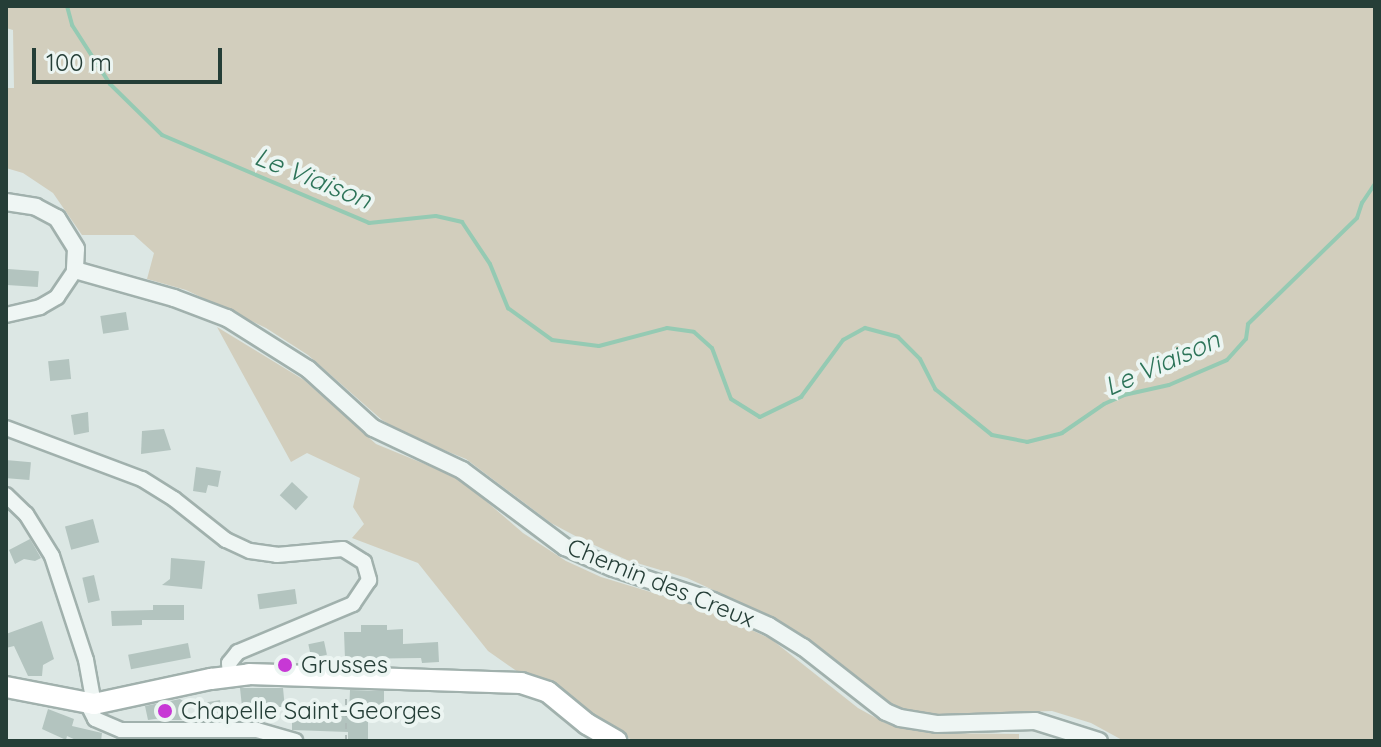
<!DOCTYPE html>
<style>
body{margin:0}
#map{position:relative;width:1381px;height:747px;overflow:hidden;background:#dce7e4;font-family:Quicksand,sans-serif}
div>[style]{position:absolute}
.green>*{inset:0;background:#d2cebd}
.stream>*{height:4px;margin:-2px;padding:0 2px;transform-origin:2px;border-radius:2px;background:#95cab3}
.building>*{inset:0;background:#b3c4bf;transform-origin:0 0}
.path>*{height:2px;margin-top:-1px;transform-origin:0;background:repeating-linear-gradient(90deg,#aebbb8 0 6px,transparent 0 12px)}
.roads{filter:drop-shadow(2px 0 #a1b1ad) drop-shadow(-2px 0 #a1b1ad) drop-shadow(0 2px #a1b1ad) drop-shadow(0 -2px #a1b1ad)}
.minor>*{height:14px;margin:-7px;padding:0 7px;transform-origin:7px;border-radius:7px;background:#eff6f4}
.tertiary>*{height:16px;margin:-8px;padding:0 8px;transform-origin:8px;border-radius:8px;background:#eff6f4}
.secondary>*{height:20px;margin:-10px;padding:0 10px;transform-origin:10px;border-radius:10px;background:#fff}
.dots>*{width:22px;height:22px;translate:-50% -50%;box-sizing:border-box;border:4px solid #ecf5f2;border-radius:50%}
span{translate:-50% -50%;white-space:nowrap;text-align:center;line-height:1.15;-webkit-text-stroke:8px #ecf5f2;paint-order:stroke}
.street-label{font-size:24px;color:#253e37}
.poi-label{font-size:24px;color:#253e37}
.left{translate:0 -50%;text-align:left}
.water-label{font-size:26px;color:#2d7459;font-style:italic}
.frame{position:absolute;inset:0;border:8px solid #253e37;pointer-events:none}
.scale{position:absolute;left:32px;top:48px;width:190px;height:36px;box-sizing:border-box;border:4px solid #253e37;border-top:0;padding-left:10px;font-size:24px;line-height:28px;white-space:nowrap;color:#253e37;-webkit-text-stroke:6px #ecf5f2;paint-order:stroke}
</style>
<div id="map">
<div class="green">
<div style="clip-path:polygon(6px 6px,1375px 6px,1375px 741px,1124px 741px,1091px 723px,1052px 711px,935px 715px,909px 713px,892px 706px,810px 640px,772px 617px,687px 578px,627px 560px,581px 539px,551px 523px,466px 459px,407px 435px,382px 420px,308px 355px,266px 328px,186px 290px,147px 279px,154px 253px,134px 235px,82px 235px,53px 193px,23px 173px,6px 168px,6px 88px,14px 88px,13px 30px,6px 28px)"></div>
<div style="clip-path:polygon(217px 327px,304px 380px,376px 444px,449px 474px,473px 490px,523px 533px,566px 561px,601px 577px,700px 607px,771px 639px,858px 708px,885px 723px,929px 733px,1019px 734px,1019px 741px,635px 741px,604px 727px,554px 685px,541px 677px,518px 672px,488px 651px,418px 563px,352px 538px,364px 524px,353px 507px,360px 478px,307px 453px,291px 462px)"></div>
</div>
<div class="stream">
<div style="left:67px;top:6px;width:20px;rotate:75deg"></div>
<div style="left:72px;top:25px;width:70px;rotate:57.2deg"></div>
<div style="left:110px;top:84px;width:73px;rotate:44.4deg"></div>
<div style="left:162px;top:135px;width:225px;rotate:23deg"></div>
<div style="left:369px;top:223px;width:67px;rotate:-6deg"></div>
<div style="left:436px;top:216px;width:27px;rotate:13deg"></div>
<div style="left:462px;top:222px;width:50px;rotate:56.3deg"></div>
<div style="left:490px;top:264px;width:48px;rotate:67.8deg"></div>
<div style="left:508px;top:308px;width:54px;rotate:36deg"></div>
<div style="left:552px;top:340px;width:47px;rotate:7.3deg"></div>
<div style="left:599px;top:346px;width:70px;rotate:-14.8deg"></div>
<div style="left:667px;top:328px;width:27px;rotate:8deg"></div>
<div style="left:694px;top:332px;width:24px;rotate:42deg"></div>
<div style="left:712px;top:348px;width:54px;rotate:69.6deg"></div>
<div style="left:731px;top:399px;width:34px;rotate:32deg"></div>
<div style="left:760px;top:417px;width:46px;rotate:-26deg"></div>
<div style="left:801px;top:397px;width:71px;rotate:-53.6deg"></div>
<div style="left:843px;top:340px;width:25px;rotate:-29deg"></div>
<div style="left:865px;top:328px;width:34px;rotate:15deg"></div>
<div style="left:898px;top:337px;width:31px;rotate:45deg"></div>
<div style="left:920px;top:359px;width:34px;rotate:63deg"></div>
<div style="left:935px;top:389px;width:73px;rotate:38.9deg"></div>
<div style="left:992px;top:435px;width:36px;rotate:11deg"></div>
<div style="left:1027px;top:442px;width:36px;rotate:-14deg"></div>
<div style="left:1062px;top:433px;width:51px;rotate:-34.6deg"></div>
<div style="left:1104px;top:404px;width:22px;rotate:-24deg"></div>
<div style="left:1124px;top:395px;width:46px;rotate:-12.5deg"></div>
<div style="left:1169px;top:385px;width:63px;rotate:-23.3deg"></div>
<div style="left:1227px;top:360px;width:28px;rotate:-48deg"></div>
<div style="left:1246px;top:339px;width:15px;rotate:-82deg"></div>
<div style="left:1248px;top:324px;width:152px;rotate:-44.2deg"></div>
<div style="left:1357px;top:218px;width:16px;rotate:-72deg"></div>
<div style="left:1362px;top:203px;width:23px;rotate:-56deg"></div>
</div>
<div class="building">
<div style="left:8px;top:269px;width:31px;height:16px;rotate:4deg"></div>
<div style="left:126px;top:312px;width:18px;height:26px;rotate:81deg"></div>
<div style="left:69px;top:359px;width:20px;height:21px;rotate:84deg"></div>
<div style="clip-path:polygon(88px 412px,89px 432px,74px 435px,71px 415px)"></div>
<div style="clip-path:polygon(164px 429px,171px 450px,141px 454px,142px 431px)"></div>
<div style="left:6px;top:460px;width:25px;height:18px;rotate:5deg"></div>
<div style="clip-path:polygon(196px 467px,221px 471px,218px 487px,208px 485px,206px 493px,193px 491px)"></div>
<div style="left:292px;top:482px;width:22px;height:18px;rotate:43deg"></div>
<div style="left:93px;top:519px;width:24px;height:29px;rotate:75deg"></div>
<div style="clip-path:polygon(30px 539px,41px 558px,35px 561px,24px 559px,15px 564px,9px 550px)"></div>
<div style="clip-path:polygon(171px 558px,205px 561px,202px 589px,162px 585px,170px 579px)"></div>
<div style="left:94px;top:575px;width:26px;height:12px;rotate:77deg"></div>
<div style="left:295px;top:589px;width:15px;height:38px;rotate:82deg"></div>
<div style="clip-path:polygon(153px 605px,184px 605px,184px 620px,142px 620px,142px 625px,112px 626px,111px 611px,153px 610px)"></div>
<div style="clip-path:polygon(42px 621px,54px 659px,43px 665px,42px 676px,28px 676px,14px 646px,6px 648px,6px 634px)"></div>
<div style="clip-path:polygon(361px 625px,387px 625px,387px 630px,403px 629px,403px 644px,438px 642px,439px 662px,422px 663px,421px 658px,345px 659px,344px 632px,361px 632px)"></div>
<div style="left:324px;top:641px;width:14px;height:16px;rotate:78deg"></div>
<div style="left:188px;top:643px;width:15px;height:61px;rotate:79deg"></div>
<div style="clip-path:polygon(240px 688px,283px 688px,285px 709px,242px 707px)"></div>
<div style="clip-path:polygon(350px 690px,384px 691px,384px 706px,368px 706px,368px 741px,348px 741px,348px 732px,292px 730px,292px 716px,349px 714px)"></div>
<div style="clip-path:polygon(180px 699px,189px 705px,182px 714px,183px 720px,169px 720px,169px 717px,148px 720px,145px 706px)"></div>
<div style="left:220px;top:700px;width:17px;height:19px;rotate:80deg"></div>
<div style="clip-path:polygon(48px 709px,74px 719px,72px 726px,102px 733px,101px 741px,78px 741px,67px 736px,66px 740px,42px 729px)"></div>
</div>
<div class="path">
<div style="left:346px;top:741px;width:47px;rotate:-90deg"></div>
</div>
<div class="roads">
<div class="minor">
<div style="left:6px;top:315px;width:35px;rotate:-13deg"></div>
<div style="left:40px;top:307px;width:20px;rotate:-30deg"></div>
<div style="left:57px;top:297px;width:32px;rotate:-56deg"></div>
<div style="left:6px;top:428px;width:145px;rotate:20.6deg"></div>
<div style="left:142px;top:479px;width:38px;rotate:32deg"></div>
<div style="left:174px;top:499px;width:66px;rotate:38.3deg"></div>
<div style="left:226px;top:540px;width:26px;rotate:25deg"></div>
<div style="left:250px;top:551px;width:27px;rotate:8deg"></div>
<div style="left:277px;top:555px;width:66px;rotate:-5.2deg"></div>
<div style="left:343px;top:549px;width:25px;rotate:32deg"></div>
<div style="left:364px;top:562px;width:19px;rotate:74deg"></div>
<div style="left:369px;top:580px;width:29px;rotate:124deg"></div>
<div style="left:353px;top:604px;width:125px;rotate:157.3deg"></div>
<div style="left:238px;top:652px;width:14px;rotate:129deg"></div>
<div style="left:229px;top:663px;width:13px;rotate:86deg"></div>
<div style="left:6px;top:495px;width:28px;rotate:44deg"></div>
<div style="left:26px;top:514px;width:49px;rotate:58.2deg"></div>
<div style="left:52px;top:556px;width:109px;rotate:71.9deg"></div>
<div style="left:86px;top:660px;width:45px;rotate:79.7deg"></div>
<div style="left:87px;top:703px;width:18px;rotate:63deg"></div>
<div style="left:95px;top:719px;width:28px;rotate:23deg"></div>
<div style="left:121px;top:730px;width:136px"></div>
<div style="left:257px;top:730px;width:40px;rotate:16deg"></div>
</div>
<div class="tertiary">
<div style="left:6px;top:202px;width:30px;rotate:9deg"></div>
<div style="left:36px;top:207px;width:24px;rotate:28deg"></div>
<div style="left:57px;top:218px;width:36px;rotate:58deg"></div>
<div style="left:76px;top:249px;width:21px;rotate:93deg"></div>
<div style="left:75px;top:270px;width:103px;rotate:15.8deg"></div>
<div style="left:174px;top:298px;width:57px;rotate:20.7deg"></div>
<div style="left:227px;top:318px;width:96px;rotate:32.2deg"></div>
<div style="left:308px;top:369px;width:88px;rotate:42.2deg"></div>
<div style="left:373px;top:428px;width:98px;rotate:25.3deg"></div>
<div style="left:462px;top:470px;width:129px;rotate:36.8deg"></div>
<div style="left:565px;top:547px;width:52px;rotate:23.6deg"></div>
<div style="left:613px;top:568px;width:105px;rotate:18.3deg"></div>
<div style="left:713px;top:601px;width:61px;rotate:24.1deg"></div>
<div style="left:769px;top:626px;width:40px;rotate:32deg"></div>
<div style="left:803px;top:647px;width:105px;rotate:38.1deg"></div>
<div style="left:886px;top:712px;width:15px;rotate:23deg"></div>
<div style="left:900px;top:718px;width:37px;rotate:9deg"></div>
<div style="left:937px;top:724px;width:98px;rotate:-1.8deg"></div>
<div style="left:1035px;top:721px;width:67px;rotate:17.4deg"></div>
</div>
<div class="secondary">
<div style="left:6px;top:687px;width:90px;rotate:10.9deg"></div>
<div style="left:94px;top:704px;width:120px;rotate:-12.1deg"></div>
<div style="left:211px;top:679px;width:38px;rotate:-7deg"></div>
<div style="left:249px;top:674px;width:272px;rotate:1.9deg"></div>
<div style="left:521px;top:683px;width:28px;rotate:18deg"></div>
<div style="left:548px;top:692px;width:50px;rotate:39.4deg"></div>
<div style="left:587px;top:724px;width:34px;rotate:30deg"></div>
</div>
</div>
<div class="dots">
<div style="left:285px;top:665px;background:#c738d5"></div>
<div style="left:165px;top:711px;background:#c738d5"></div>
</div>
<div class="street-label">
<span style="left:661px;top:583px;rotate:22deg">Chemin des Creux</span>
</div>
<div class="poi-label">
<span class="left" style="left:301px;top:665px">Grusses</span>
<span class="left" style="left:181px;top:711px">Chapelle Saint-Georges</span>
</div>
<div class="water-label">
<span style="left:313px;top:178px;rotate:22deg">Le Viaison</span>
<span style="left:1162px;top:363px;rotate:-24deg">Le Viaison</span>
</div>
<div class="frame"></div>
<div class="scale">100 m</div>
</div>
